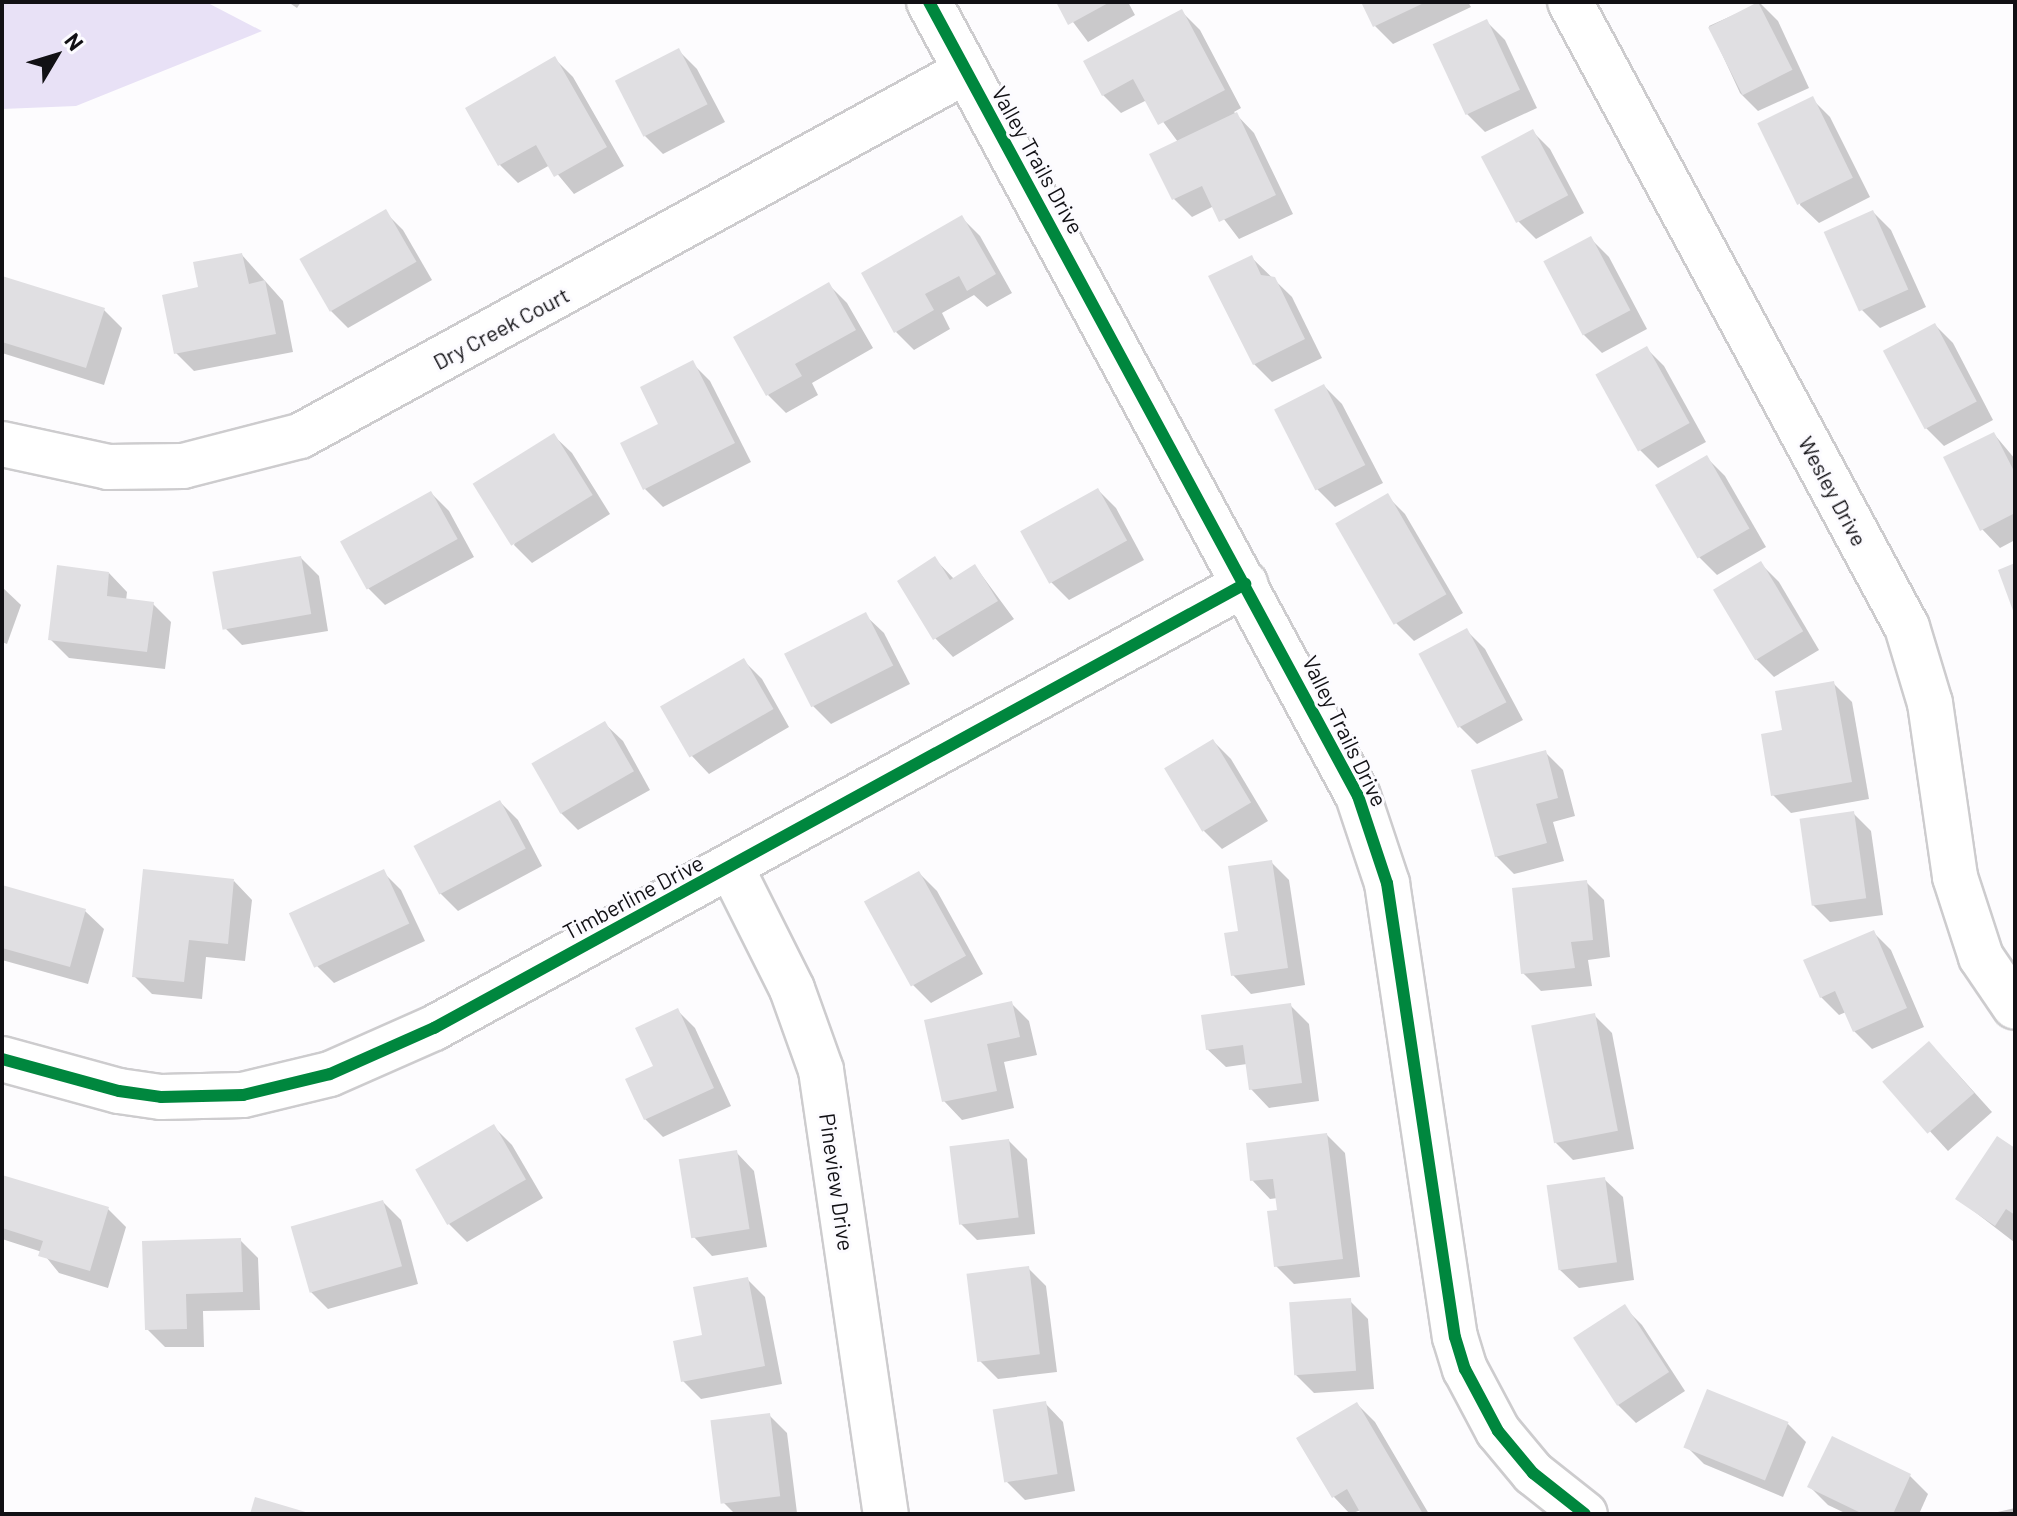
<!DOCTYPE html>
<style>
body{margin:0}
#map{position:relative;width:2017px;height:1516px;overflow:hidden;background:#fdfcfe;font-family:Barlow,sans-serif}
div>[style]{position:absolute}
.green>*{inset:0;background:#e8e1f6}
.shadow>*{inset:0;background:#0003}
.building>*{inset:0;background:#e0dfe2;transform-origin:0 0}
.roads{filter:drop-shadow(2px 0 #cdccce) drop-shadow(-2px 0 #cdccce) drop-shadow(0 2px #cdccce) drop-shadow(0 -2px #cdccce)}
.street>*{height:44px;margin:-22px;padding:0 22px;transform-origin:22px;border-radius:22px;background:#fff}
.cycleway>*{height:12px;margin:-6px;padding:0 6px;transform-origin:6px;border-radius:6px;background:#00873e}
span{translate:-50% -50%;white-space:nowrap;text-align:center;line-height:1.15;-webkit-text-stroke:6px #fcfbff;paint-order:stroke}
.street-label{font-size:22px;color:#111014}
.frame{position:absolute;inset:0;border:4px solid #111014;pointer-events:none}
.north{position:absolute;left:16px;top:16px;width:80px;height:80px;-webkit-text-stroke:6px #fcfbff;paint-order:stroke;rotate:52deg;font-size:22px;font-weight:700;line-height:32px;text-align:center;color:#111014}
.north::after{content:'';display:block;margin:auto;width:28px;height:36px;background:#111014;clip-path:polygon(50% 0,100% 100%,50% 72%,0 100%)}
</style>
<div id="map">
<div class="green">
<div style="clip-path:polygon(2px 2px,206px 2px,262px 31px,76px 106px,2px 109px)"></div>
</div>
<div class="shadow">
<div style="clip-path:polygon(288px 2px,301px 2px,297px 8px)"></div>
<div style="clip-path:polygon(1058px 2px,1128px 2px,1135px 15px,1088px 42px)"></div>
<div style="clip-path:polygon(1363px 2px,1468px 2px,1471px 7px,1393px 44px,1375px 26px)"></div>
<div style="clip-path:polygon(1760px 3px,1778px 21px,1809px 88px,1758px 111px,1740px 93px,1709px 26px)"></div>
<div style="clip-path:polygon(1182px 12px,1200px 30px,1241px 108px,1234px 112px,1254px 133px,1293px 214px,1239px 239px,1214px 206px,1192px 217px,1174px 199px,1178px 142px,1147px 100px,1121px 113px,1103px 95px)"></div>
<div style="clip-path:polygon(1486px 21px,1505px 40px,1537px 108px,1485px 132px,1467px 114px,1435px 45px)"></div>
<div style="clip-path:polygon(679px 51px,697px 69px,725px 122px,663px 154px,645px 136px,617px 83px)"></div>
<div style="clip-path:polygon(555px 59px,573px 77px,624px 166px,574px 194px,550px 165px,518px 183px,500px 165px,467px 109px)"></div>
<div style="clip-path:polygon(1812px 99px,1830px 117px,1870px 197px,1819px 223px,1800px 205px)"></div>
<div style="clip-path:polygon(1532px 131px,1550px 149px,1584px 213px,1536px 239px,1518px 221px)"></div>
<div style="clip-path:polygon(385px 212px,403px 230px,432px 280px,348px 328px,330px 310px)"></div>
<div style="clip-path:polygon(1873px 212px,1891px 230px,1926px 307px,1880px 328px,1862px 310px)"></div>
<div style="clip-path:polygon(962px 218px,980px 236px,1012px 293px,987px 307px,974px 295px,942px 313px,950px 329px,914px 350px,896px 332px)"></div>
<div style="clip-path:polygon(1591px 239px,1609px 257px,1647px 329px,1602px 353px,1584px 335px)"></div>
<div style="clip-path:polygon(242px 255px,283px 301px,293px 352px,194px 371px,176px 353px,200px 289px)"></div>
<div style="clip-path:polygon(1251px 257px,1292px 297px,1322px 358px,1272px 382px,1254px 364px)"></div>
<div style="clip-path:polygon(2px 278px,104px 310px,122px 328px,104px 385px,2px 353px)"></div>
<div style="clip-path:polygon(829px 285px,847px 303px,873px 348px,812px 383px,818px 395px,786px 413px,768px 395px)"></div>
<div style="clip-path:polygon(1935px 325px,1953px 343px,1993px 420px,1944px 446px,1926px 428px)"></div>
<div style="clip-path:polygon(1646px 348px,1664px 366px,1706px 442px,1658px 468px,1640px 450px)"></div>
<div style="clip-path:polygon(692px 363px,710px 381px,751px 462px,663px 507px,645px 489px,661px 425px)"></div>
<div style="clip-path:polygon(1324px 386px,1342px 404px,1383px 483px,1335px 507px,1317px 489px)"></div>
<div style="clip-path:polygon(1994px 434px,2015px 459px,2015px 540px,2000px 548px,1982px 529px)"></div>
<div style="clip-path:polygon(553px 435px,572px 453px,610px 514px,532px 563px,514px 545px)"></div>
<div style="clip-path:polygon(1707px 458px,1725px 476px,1766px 547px,1717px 575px,1699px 557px,1658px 486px)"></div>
<div style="clip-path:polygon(1098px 490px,1116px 508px,1144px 560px,1069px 600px,1051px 582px)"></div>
<div style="clip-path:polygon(431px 493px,449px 511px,474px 557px,385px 605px,367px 587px)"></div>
<div style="clip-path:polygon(1387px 496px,1405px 514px,1463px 613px,1414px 641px,1396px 623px)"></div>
<div style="clip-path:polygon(301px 558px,319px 576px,328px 631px,242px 645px,224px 627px)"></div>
<div style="clip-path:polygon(935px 559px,954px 579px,975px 566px,1014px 619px,953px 657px,935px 638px)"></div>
<div style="clip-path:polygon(1761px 564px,1779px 582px,1819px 650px,1774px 677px,1756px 659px)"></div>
<div style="clip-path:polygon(109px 573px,127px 592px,126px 601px,153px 604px,171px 622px,165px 669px,69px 658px,50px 639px)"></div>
<div style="clip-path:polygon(2px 587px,21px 605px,7px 644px,2px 642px)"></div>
<div style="clip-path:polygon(865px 615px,884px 633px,910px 684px,831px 724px,813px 706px)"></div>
<div style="clip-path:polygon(1467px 631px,1485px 649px,1523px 720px,1477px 744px,1459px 726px)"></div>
<div style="clip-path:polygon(744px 661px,762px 679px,789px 727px,709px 774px,691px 755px)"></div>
<div style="clip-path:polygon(1834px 684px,1852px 702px,1869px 799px,1791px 813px,1773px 795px,1784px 732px)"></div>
<div style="clip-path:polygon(604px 723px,623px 741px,650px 790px,578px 830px,560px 812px)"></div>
<div style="clip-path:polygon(1213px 741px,1231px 759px,1268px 821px,1222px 849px,1204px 831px)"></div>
<div style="clip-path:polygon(1545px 752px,1563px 770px,1575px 816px,1553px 822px,1564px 861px,1514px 874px,1496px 856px)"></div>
<div style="clip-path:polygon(500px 802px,518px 820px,542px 866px,458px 911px,440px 893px)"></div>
<div style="clip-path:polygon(1853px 813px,1871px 831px,1883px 915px,1830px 922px,1812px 904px)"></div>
<div style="clip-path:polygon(1271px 862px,1289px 880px,1305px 985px,1251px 994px,1233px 975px,1240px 933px)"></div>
<div style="clip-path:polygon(383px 872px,401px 890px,425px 941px,334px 983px,316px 965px)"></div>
<div style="clip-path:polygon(919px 873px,937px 891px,983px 974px,931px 1003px,913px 985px)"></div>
<div style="clip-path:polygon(234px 881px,252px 900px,245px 961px,206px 957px,202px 999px,152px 994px,134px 976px)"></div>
<div style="clip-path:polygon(1586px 882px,1604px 900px,1610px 957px,1588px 960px,1592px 986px,1541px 991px,1523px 973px)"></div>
<div style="clip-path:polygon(2px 887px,85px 911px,104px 929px,88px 984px,2px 960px)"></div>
<div style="clip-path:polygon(1873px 932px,1891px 950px,1924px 1027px,1872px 1049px,1854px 1031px,1846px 1012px,1839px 1015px,1821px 997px)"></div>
<div style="clip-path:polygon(1011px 1003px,1029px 1021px,1037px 1055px,1004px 1062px,1014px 1108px,962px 1120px,944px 1101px)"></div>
<div style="clip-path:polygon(1291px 1006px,1309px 1024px,1319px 1101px,1269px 1108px,1251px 1089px,1247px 1064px,1226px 1067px,1207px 1049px)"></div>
<div style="clip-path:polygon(677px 1010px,695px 1028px,731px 1106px,663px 1137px,645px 1119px,655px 1067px)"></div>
<div style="clip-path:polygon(1594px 1015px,1612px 1033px,1634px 1149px,1573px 1160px,1555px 1142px)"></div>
<div style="clip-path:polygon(1947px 1062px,1992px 1112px,1948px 1151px,1886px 1083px)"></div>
<div style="clip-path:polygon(494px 1127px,512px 1145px,543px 1198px,467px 1242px,449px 1224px)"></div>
<div style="clip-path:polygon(1327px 1135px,1345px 1153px,1360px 1277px,1294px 1284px,1276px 1266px,1278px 1198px,1270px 1199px,1252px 1180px)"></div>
<div style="clip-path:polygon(1009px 1141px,1027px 1159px,1035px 1234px,977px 1240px,959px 1222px)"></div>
<div style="clip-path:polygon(2015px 1151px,2015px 1240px,2014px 1242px,1958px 1199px)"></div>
<div style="clip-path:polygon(736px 1152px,754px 1171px,767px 1247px,712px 1256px,694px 1237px)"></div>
<div style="clip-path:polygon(2px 1178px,108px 1209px,126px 1227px,108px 1288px,59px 1273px,42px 1252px,2px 1239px)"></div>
<div style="clip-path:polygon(1604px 1179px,1623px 1197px,1634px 1280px,1579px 1288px,1560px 1270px)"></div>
<div style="clip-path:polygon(383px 1202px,401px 1220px,418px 1284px,328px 1309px,310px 1291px)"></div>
<div style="clip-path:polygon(240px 1240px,258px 1258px,260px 1310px,203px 1311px,204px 1347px,165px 1347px,147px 1329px)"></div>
<div style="clip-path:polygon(1028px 1268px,1046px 1286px,1057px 1372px,998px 1379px,980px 1361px)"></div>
<div style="clip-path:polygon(747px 1279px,765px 1297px,782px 1384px,701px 1399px,683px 1381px,704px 1337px)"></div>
<div style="clip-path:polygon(1350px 1301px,1368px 1319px,1374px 1389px,1314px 1393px,1296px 1375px)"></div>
<div style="clip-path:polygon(1624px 1307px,1642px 1325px,1685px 1391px,1636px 1423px,1618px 1405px)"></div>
<div style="clip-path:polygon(1045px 1403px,1063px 1422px,1075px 1491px,1025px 1500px,1007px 1482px)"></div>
<div style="clip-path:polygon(1357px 1404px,1375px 1422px,1429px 1514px,1364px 1514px,1361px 1510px,1350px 1514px,1334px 1497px,1299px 1438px)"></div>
<div style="clip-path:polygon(769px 1415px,787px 1433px,797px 1513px,735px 1514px,723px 1502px)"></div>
<div style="clip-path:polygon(1788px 1424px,1806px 1442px,1783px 1497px,1704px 1464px,1686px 1446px)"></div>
<div style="clip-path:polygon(1833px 1439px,1910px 1476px,1928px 1494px,1919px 1514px,1847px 1514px,1828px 1505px,1810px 1487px)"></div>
<div style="clip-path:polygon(2015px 1508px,2015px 1514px,1989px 1514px)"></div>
</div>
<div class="building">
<div style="clip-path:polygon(1056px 2px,1110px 2px,1068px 25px)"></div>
<div style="clip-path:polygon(1361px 2px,1426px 2px,1373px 27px)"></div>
<div style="left:1758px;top:2px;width:76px;height:56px;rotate:63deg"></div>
<div style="clip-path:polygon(1182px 9px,1225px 90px,1158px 125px,1133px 79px,1102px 96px,1083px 61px)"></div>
<div style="left:1487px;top:19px;width:78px;height:60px;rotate:65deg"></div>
<div style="left:679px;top:48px;width:63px;height:72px;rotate:63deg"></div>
<div style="clip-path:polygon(555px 56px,607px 147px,554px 177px,536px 145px,498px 166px,465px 108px)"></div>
<div style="left:1813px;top:96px;width:91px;height:62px;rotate:64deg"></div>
<div style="clip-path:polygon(1237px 112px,1276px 195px,1219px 222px,1202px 186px,1172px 200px,1149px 154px)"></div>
<div style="left:1533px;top:129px;width:75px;height:59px;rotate:62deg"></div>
<div style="left:386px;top:209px;width:61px;height:100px;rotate:60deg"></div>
<div style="left:1873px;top:210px;width:87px;height:54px;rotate:66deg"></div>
<div style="clip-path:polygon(962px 215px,996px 274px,967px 291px,959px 276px,925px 294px,934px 310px,894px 333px,861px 273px)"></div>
<div style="left:1591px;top:236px;width:84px;height:54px;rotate:62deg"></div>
<div style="clip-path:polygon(242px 253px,249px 284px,265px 280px,276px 334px,174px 354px,162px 295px,198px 287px,193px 262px)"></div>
<div style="clip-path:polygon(1252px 255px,1261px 275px,1275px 277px,1305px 339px,1253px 365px,1208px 276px)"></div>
<div style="clip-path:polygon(2px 276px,105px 308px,86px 368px,2px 342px)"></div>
<div style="clip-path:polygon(829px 282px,856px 330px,795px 364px,802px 376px,766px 396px,733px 337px)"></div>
<div style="left:1935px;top:323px;width:89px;height:59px;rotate:62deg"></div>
<div style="left:1647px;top:346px;width:88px;height:59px;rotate:61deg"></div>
<div style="clip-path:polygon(693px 360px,735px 443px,643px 490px,620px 443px,658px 424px,640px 387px)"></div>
<div style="left:1324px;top:384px;width:91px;height:56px;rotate:63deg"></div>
<div style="clip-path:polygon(1994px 432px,2015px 473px,2015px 513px,1980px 531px,1943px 457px)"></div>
<div style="left:554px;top:433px;width:73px;height:96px;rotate:58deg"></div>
<div style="left:1707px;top:455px;width:85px;height:60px;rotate:60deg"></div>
<div style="left:1098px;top:488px;width:60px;height:89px;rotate:61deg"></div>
<div style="left:431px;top:491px;width:55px;height:104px;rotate:61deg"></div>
<div style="left:1388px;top:493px;width:117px;height:61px;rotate:60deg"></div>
<div style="left:301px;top:556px;width:59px;height:90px;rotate:80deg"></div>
<div style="clip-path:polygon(935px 556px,950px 580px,975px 564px,998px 601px,933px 640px,897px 581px)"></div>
<div style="left:1761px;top:561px;width:82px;height:56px;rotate:59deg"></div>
<div style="clip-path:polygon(2015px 563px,2015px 616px,1998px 570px)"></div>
<div style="clip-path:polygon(57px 565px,109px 572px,107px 596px,154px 602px,147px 652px,48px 640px)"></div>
<div style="left:866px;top:612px;width:60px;height:92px;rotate:63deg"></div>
<div style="left:1467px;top:628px;width:84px;height:55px;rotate:62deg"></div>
<div style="left:744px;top:658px;width:59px;height:97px;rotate:60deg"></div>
<div style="clip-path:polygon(1834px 681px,1852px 782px,1771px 796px,1761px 734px,1782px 730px,1775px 691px)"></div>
<div style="left:605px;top:721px;width:58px;height:85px;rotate:60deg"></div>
<div style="left:1213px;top:739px;width:74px;height:57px;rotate:59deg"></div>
<div style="clip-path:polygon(1546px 750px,1558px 798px,1536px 804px,1547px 843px,1495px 857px,1471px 770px)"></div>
<div style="left:500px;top:800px;width:55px;height:98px;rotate:62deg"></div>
<div style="left:1854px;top:811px;width:88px;height:55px;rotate:82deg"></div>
<div style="clip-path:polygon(1272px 860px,1288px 968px,1231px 976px,1224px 933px,1238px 931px,1228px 866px)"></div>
<div style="clip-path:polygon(143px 869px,234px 879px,228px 944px,189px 940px,184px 982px,132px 977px)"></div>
<div style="left:384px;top:869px;width:60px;height:105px;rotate:65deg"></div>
<div style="left:919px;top:871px;width:97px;height:63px;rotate:61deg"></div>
<div style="clip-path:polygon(1587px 880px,1593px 940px,1571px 942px,1575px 968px,1521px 974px,1512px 888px)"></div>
<div style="clip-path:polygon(2px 885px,86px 909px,70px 967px,2px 948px)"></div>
<div style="clip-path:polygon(1874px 930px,1907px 1008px,1853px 1032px,1835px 991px,1820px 998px,1803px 960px)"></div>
<div style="clip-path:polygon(1012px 1001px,1020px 1037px,987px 1044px,997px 1091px,942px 1102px,924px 1020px)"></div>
<div style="clip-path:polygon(1291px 1003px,1302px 1083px,1249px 1090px,1243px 1045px,1206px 1050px,1201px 1015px)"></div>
<div style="clip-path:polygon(678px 1008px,714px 1088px,644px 1120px,625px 1079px,653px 1066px,635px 1028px)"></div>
<div style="left:1595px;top:1013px;width:120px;height:65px;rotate:79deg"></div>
<div style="left:1929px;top:1041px;width:69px;height:62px;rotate:49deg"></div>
<div style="left:494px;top:1124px;width:64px;height:91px;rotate:60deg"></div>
<div style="clip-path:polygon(1327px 1133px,1343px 1259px,1274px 1267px,1267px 1211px,1277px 1210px,1273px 1179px,1250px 1181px,1246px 1143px)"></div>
<div style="clip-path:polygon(1997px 1136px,2015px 1148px,2015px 1215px,2006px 1209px,1995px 1226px,1955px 1199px)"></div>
<div style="left:1009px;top:1139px;width:79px;height:60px;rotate:83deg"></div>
<div style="left:737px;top:1150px;width:80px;height:59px;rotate:81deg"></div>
<div style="clip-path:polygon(2px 1175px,109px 1207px,90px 1271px,38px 1256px,43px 1241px,2px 1228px)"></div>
<div style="left:1605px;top:1177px;width:86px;height:59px;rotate:82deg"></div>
<div style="left:383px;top:1200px;width:69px;height:96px;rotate:74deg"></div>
<div style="clip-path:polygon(241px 1238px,243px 1292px,186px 1294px,187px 1329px,145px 1330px,142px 1241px)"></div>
<div style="left:1029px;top:1266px;width:89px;height:63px;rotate:83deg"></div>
<div style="clip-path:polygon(748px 1277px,765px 1366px,681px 1382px,673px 1341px,702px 1335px,693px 1287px)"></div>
<div style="left:1351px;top:1298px;width:73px;height:62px;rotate:86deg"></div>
<div style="left:1625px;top:1304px;width:81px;height:62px;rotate:57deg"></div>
<div style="left:1707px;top:1389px;width:88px;height:63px;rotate:22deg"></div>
<div style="left:1046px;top:1401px;width:74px;height:54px;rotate:81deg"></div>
<div style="clip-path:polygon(1357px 1402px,1423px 1514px,1361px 1514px,1347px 1489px,1332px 1498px,1296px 1438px)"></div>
<div style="left:770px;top:1413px;width:84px;height:60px;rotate:83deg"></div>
<div style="clip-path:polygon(1832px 1436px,1911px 1474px,1893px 1514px,1863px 1514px,1807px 1487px)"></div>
<div style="clip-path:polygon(255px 1497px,309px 1513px,309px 1514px,250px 1514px)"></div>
</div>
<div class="roads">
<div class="street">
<div style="left:929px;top:2px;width:902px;rotate:61.62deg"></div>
<div style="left:1358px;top:796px;width:92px;rotate:71.6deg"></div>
<div style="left:1387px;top:883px;width:459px;rotate:81.5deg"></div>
<div style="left:1455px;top:1337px;width:34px;rotate:73deg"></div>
<div style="left:1465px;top:1369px;width:70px;rotate:62deg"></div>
<div style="left:1498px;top:1431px;width:55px;rotate:50.2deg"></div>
<div style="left:1533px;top:1473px;width:66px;rotate:38.3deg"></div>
<div style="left:1570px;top:2px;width:710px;rotate:61.67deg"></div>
<div style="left:1907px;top:627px;width:79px;rotate:73.2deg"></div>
<div style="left:1930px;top:703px;width:176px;rotate:81.8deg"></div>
<div style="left:1955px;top:877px;width:84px;rotate:72deg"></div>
<div style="left:1981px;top:957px;width:60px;rotate:55.8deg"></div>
<div style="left:2px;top:444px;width:108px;rotate:12.2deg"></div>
<div style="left:108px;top:467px;width:75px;rotate:-0.8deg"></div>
<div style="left:183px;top:466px;width:121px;rotate:-14.4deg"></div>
<div style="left:300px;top:436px;width:759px;rotate:-28.72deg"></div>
<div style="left:731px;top:867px;width:136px;rotate:63.4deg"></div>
<div style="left:792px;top:989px;width:86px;rotate:70.3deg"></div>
<div style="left:821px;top:1070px;width:449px;rotate:81.7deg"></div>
<div style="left:2px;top:1059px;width:121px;rotate:15.3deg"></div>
<div style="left:119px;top:1091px;width:42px;rotate:8.1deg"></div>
<div style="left:161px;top:1097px;width:82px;rotate:-1.4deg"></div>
<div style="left:243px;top:1095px;width:89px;rotate:-13.6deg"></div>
<div style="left:330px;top:1074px;width:114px;rotate:-23.9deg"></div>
<div style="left:434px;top:1028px;width:925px;rotate:-28.7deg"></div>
</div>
</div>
<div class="cycleway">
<div style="left:929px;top:2px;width:902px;rotate:61.62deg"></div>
<div style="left:1358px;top:796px;width:92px;rotate:71.6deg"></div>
<div style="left:1387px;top:883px;width:459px;rotate:81.5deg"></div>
<div style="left:1455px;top:1337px;width:34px;rotate:73deg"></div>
<div style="left:1465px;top:1369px;width:70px;rotate:62deg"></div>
<div style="left:1498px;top:1431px;width:55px;rotate:50.2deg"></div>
<div style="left:1533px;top:1473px;width:66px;rotate:38.3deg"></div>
<div style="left:2px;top:1059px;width:121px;rotate:15.3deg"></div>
<div style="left:119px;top:1091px;width:42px;rotate:8.1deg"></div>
<div style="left:161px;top:1097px;width:82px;rotate:-1.4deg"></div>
<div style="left:243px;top:1095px;width:89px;rotate:-13.6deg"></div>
<div style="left:330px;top:1074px;width:114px;rotate:-23.9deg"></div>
<div style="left:434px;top:1028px;width:925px;rotate:-28.7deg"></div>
</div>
<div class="street-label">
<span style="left:1038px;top:160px;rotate:61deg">Valley Trails Drive</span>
<span style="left:501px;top:328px;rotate:-28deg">Dry Creek Court</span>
<span style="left:1833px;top:491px;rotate:62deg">Wesley Drive</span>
<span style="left:1345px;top:731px;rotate:64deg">Valley Trails Drive</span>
<span style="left:633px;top:897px;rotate:-28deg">Timberline Drive</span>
<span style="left:837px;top:1182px;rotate:82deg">Pineview Drive</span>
</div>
<div class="frame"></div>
<div class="north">N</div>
</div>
